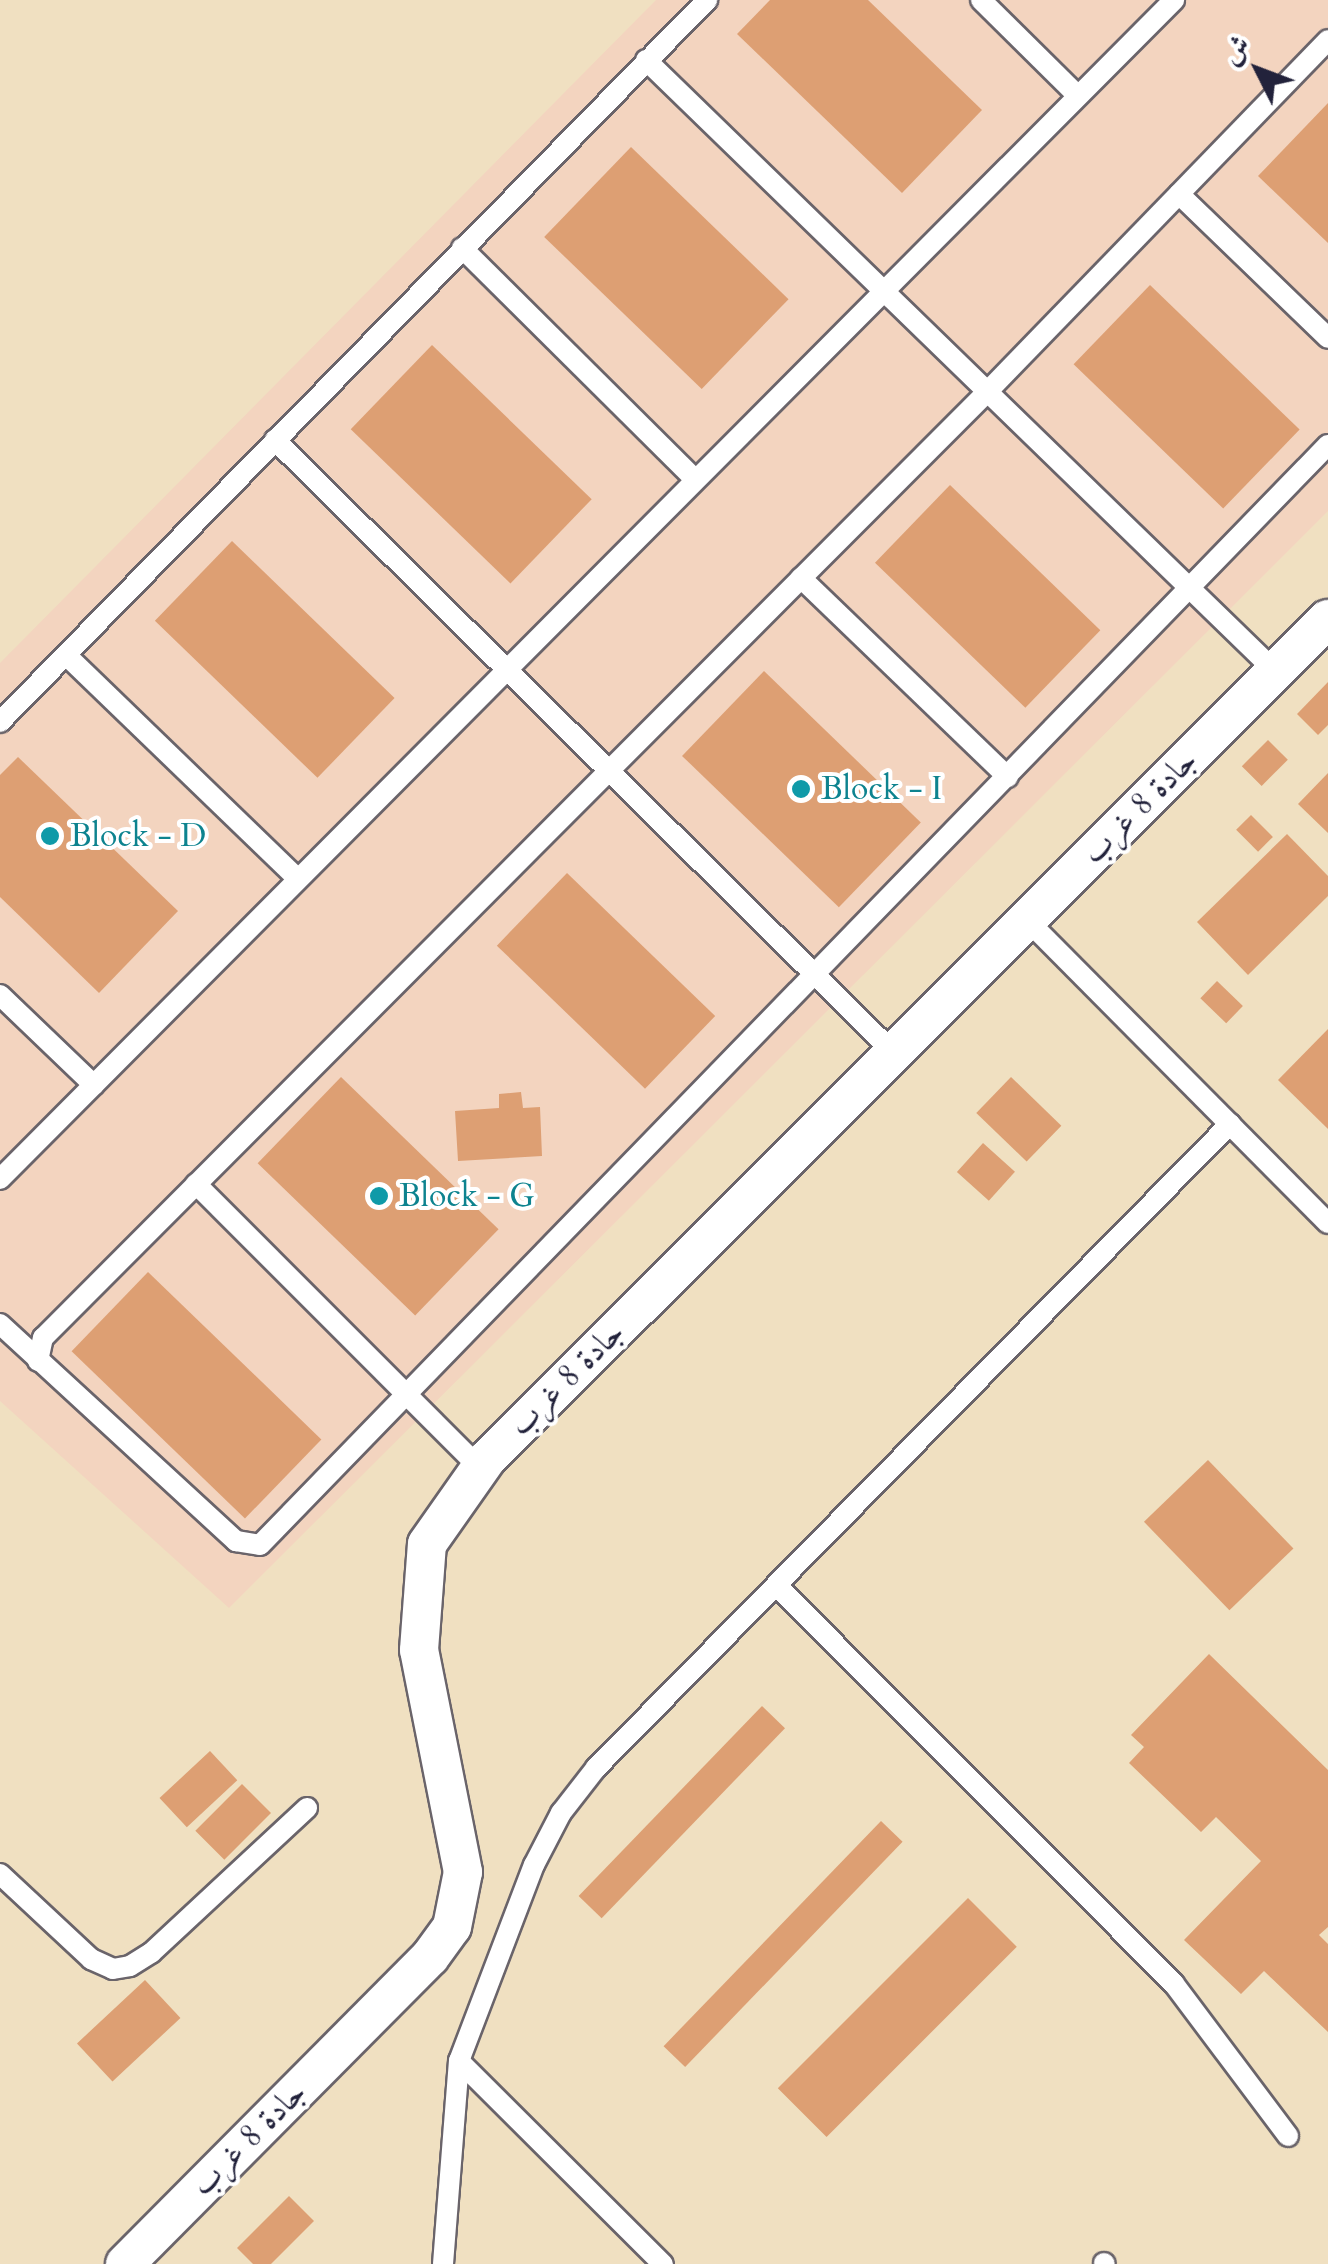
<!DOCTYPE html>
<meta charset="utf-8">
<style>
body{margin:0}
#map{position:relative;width:1328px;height:2264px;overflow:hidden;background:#f0e0c1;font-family:Cardo,Amiri,serif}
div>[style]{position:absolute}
.built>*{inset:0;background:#f3d4bf}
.building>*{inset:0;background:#dd9f73;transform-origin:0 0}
.roads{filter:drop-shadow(2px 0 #6a646a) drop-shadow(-2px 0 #6a646a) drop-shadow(0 2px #6a646a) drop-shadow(0 -2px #6a646a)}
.service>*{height:20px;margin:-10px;padding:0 10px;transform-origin:10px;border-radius:10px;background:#fff}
.minor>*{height:38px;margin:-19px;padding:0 19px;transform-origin:19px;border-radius:19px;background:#fff}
.dots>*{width:28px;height:28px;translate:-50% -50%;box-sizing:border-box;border:5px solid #fff;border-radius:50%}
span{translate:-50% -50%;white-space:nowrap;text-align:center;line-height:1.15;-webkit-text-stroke:8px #fff;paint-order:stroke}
.culture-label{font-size:32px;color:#0d838f}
.left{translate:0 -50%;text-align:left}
.street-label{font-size:32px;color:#22223b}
.north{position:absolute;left:1208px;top:20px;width:100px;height:100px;-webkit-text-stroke:8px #fff;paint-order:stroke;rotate:312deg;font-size:28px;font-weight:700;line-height:40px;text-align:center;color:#22223b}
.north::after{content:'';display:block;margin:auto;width:35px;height:45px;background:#22223b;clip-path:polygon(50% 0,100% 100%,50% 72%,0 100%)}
</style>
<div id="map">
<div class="built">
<div style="clip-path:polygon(656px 0,1328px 0,1328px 511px,229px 1608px,0 1401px,0 663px)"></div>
</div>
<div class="building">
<div style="clip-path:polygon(770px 0,868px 0,982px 110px,902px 193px,737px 34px)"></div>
<div style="clip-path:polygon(1328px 103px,1328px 243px,1258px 176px)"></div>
<div style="left:631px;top:147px;width:219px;height:125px;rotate:44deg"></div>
<div style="left:1150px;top:285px;width:208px;height:110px;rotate:44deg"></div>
<div style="left:432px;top:345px;width:222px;height:117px;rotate:44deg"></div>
<div style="left:950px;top:485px;width:209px;height:108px;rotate:44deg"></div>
<div style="left:232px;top:541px;width:226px;height:111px;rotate:44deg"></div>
<div style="left:764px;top:671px;width:218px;height:118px;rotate:44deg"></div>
<div style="clip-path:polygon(1328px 682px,1328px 725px,1318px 735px,1297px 714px)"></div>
<div style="left:1268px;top:740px;width:28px;height:37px;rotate:45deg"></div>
<div style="clip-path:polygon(18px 757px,178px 911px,99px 993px,0 897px,0 775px)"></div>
<div style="clip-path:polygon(1328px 773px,1328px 833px,1298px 804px)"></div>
<div style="left:1251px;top:815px;width:31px;height:21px;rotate:45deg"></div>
<div style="clip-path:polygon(1287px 834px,1328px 876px,1328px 896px,1248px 975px,1197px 922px)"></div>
<div style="left:567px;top:873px;width:206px;height:101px;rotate:44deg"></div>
<div style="left:1217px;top:981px;width:36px;height:24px;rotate:44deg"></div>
<div style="clip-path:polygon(1328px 1029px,1328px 1129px,1278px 1080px)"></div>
<div style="left:341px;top:1077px;width:219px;height:120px;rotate:44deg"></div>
<div style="left:1011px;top:1077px;width:70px;height:50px;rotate:44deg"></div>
<div style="clip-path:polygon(521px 1092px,523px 1108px,540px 1107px,542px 1156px,458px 1161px,455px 1111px,499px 1108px,499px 1094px)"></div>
<div style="left:983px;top:1143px;width:43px;height:39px;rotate:42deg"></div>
<div style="left:148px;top:1272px;width:241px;height:110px;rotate:44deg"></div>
<div style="left:1208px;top:1460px;width:123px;height:89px;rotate:46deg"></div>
<div style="clip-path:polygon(1209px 1654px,1328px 1770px,1328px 1927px,1319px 1935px,1328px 1944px,1328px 2032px,1264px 1971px,1241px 1994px,1184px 1940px,1261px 1861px,1216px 1817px,1201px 1832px,1129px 1763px,1144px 1747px,1131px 1735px)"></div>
<div style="left:762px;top:1706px;width:32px;height:264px;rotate:44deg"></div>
<div style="left:210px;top:1751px;width:40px;height:69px;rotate:47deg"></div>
<div style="left:242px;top:1784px;width:41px;height:66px;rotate:45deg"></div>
<div style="left:881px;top:1821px;width:30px;height:313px;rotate:44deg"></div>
<div style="left:968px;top:1898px;width:69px;height:269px;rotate:45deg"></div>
<div style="left:145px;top:1980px;width:52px;height:93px;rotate:47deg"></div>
<div style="clip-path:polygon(289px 2196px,314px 2221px,271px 2264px,253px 2264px,237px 2248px)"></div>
</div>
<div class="roads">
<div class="service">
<div style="left:981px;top:0;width:136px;rotate:44.7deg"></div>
<div style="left:646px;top:60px;width:878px;rotate:44.17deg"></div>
<div style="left:1179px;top:194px;width:207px;rotate:44deg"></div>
<div style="left:462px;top:248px;width:328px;rotate:44.8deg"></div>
<div style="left:275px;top:440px;width:871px;rotate:44.72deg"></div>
<div style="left:801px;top:578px;width:287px;rotate:43.9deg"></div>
<div style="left:66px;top:655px;width:322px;rotate:44deg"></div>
<div style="left:0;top:722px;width:1011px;rotate:-45.6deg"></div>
<div style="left:1027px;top:920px;width:427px;rotate:45.2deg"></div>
<div style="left:0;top:995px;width:130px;rotate:43.8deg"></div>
<div style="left:0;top:1179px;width:1664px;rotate:-45.12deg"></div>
<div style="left:196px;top:1184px;width:402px;rotate:45deg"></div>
<div style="left:0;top:1324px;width:321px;rotate:42.6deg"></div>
<div style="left:236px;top:1541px;width:24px;rotate:9deg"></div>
<div style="left:260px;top:1545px;width:1533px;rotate:-45.85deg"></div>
<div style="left:38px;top:1361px;width:24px;rotate:-78deg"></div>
<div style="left:43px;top:1338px;width:1336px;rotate:-45.06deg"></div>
<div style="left:987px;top:392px;width:490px;rotate:-45.9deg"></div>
<div style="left:779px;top:1588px;width:559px;rotate:45.07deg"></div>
<div style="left:1174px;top:1984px;width:190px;rotate:53.1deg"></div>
<div style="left:0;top:1874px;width:125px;rotate:43deg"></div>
<div style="left:91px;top:1959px;width:24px;rotate:24deg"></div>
<div style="left:113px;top:1969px;width:17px;rotate:-10deg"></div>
<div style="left:130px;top:1966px;width:25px;rotate:-32deg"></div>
<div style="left:151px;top:1953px;width:213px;rotate:-42.9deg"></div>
<div style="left:459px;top:2061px;width:288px;rotate:44.9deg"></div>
<div style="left:1104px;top:2263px;width:1px;rotate:45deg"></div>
<div style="left:443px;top:2264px;width:204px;rotate:-85.5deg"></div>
<div style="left:459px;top:2061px;width:210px;rotate:-69.1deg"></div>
<div style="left:534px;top:1865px;width:59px;rotate:-62.6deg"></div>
<div style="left:561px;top:1813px;width:57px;rotate:-52.1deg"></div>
<div style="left:596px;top:1768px;width:904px;rotate:-45.45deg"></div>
</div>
<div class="minor">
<div style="left:125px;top:2264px;width:433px;rotate:-45.2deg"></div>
<div style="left:430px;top:1957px;width:37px;rotate:-54deg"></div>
<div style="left:452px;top:1927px;width:56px;rotate:-78.7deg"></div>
<div style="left:463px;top:1872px;width:226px;rotate:-101.2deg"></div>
<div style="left:419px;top:1650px;width:106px;rotate:-85.7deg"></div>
<div style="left:427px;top:1544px;width:103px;rotate:-54.9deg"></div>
<div style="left:486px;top:1460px;width:1190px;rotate:-44.97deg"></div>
</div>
</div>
<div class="dots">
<div style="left:801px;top:789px;background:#0f9aa8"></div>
<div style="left:50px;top:836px;background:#0f9aa8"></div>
<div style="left:379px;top:1196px;background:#0f9aa8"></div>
</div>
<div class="culture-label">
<span class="left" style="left:821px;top:789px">Block - I</span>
<span class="left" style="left:70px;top:836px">Block - D</span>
<span class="left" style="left:399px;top:1196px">Block - G</span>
</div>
<div class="street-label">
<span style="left:1140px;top:807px;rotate:-45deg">جادة 8 غرب</span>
<span style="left:567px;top:1379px;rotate:-45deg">جادة 8 غرب</span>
<span style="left:249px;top:2139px;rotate:-45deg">جادة 8 غرب</span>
</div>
<div class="north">ش</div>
</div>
